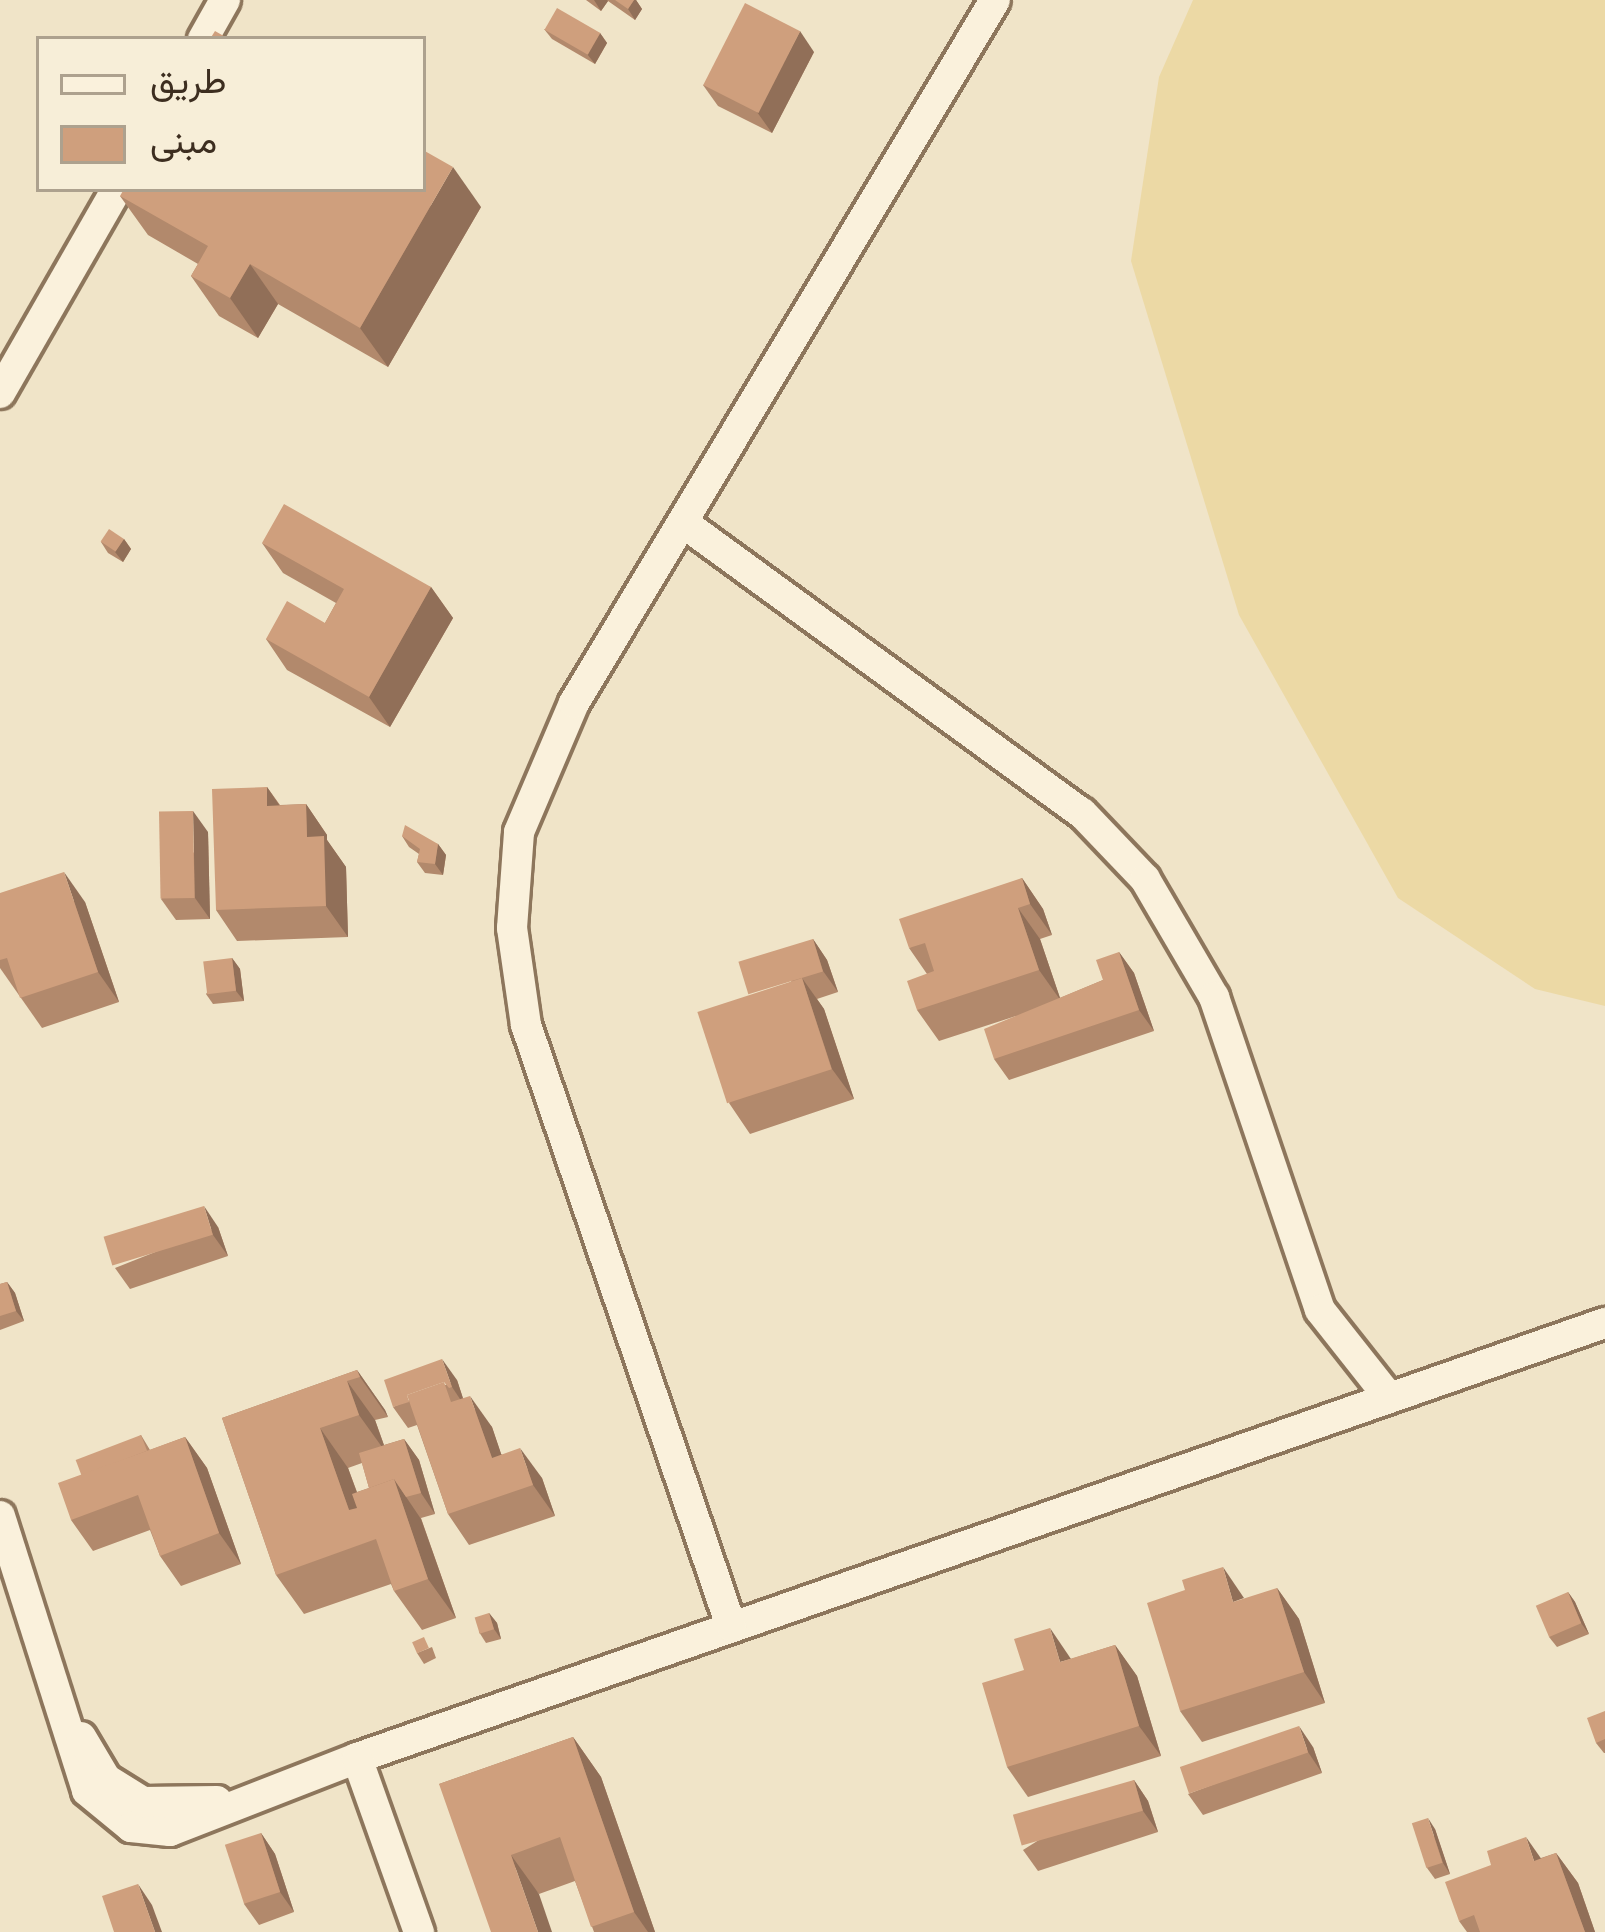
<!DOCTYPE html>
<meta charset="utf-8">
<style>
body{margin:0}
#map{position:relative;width:1605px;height:1932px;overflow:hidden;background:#f0e4c8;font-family:"Zilla Slab",Vazirmatn,serif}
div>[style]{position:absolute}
.sand>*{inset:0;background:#ecd9a5}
.roads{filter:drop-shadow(3px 0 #8d765c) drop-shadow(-3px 0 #8d765c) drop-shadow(0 3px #8d765c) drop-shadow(0 -3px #8d765c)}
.minor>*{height:30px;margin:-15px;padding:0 15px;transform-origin:15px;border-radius:15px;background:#faf1dc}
.wall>*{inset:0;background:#b2896c}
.shaded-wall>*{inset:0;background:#916f58}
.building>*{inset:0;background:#cf9f7d;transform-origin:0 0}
span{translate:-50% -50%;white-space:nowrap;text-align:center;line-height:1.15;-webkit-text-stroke:12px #f7eed8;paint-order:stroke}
.legend{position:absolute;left:36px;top:36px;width:390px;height:156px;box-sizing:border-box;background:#f7eed8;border:3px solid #ada18e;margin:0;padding:15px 21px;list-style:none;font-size:36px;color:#3d2e20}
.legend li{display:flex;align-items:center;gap:24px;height:60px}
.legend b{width:60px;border:3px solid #ada18e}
</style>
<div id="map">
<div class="sand">
<div style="clip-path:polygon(1193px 0,1605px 0,1605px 1006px,1535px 989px,1398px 898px,1239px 615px,1131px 261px,1159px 77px)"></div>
</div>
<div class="roads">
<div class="minor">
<div style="left:203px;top:39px;width:45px;rotate:-60.6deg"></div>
<div style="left:0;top:393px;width:235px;rotate:-60.2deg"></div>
<div style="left:685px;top:524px;width:491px;rotate:36.1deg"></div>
<div style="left:1082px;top:813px;width:91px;rotate:46.3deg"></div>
<div style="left:1145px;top:879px;width:137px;rotate:59.7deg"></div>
<div style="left:1214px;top:997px;width:330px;rotate:71.3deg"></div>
<div style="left:1320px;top:1310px;width:110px;rotate:51.7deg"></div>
<div style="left:0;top:1516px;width:288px;rotate:72.4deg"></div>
<div style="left:87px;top:1791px;width:57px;rotate:39.3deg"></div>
<div style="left:131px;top:1827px;width:39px;rotate:6deg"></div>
<div style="left:170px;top:1831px;width:201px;rotate:-21.3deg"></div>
<div style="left:357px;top:1758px;width:1322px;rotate:-19.22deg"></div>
<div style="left:731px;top:1626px;width:635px;rotate:-108.83deg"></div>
<div style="left:526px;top:1025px;width:98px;rotate:-98.2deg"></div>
<div style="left:512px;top:928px;width:96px;rotate:-85.8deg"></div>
<div style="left:519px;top:832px;width:140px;rotate:-66.9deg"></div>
<div style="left:574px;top:703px;width:819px;rotate:-59.08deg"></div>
<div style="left:81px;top:1737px;width:49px;rotate:59.2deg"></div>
<div style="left:106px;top:1779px;width:44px;rotate:31.9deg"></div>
<div style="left:143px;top:1802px;width:74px;rotate:-0.8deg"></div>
<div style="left:357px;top:1758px;width:185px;rotate:70.4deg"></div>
</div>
</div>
<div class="wall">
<div style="clip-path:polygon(586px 0,636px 0,642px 9px,635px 20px,608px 1px,601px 11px)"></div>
<div style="clip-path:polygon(544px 29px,600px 33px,607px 43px,595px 64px,552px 39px)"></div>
<div style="clip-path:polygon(814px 52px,772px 133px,718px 106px,703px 85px)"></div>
<div style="clip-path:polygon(120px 196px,481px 207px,388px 367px,278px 304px,258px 338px,219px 316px,191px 276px,198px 264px,148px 235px)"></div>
<div style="clip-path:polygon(124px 539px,131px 549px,123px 562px,108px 553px,101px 542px)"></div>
<div style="clip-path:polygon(262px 543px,431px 587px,453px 618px,390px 727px,287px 670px,266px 639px,325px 623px,336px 603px,283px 573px)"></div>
<div style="clip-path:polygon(267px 787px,280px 805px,306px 804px,327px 835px,327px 840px,346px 867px,348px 937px,237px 941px,216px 910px)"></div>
<div style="clip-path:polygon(208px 832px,210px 919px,176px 920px,161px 899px)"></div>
<div style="clip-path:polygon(402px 836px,438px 844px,446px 855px,443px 875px,425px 873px,417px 862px,419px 854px,409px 847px)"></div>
<div style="clip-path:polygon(1022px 878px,1043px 909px,1052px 935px,1040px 939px,1060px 998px,1103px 980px,1119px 952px,1134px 973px,1154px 1031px,1009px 1080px,994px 1059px,1016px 1016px,939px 1041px,917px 1010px,927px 974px,909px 948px)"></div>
<div style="clip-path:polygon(0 893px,85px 902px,119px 1002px,42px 1028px,0 968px)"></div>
<div style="clip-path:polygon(813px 939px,827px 960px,838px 992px,817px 999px,824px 1009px,854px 1099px,750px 1134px,729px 1103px)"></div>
<div style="clip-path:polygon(232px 958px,240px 969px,244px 1001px,213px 1004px,206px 994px)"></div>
<div style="clip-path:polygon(218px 1227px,228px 1256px,130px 1289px,115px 1268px)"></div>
<div style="clip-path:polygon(7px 1282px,15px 1293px,24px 1321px,0 1330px,0 1284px)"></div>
<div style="clip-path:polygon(evenodd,357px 1370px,385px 1410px,388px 1417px,375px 1420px,384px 1445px,404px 1439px,419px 1460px,435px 1514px,421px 1518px,456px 1618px,422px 1630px,394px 1591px,391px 1584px,304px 1614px,276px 1575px,222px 1418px,357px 1370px,362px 1463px,369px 1488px,357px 1492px,348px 1468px,362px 1463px)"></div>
<div style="clip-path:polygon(457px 1380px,463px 1398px,492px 1427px,501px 1454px,542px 1478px,555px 1516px,469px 1545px,448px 1514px,417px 1425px,408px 1428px,393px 1407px)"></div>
<div style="clip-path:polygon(141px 1435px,150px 1450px,185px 1437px,207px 1468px,241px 1564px,181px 1586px,160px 1556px,150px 1530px,93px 1551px,71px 1520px,81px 1475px)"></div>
<div style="clip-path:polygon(1277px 1588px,1299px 1619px,1325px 1703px,1202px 1742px,1180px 1711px)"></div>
<div style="clip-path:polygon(1568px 1592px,1575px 1602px,1589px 1634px,1557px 1647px,1549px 1637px)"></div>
<div style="clip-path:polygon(489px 1613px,497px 1623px,501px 1639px,486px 1643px,479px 1632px)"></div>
<div style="clip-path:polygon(1115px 1645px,1137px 1676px,1161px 1756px,1028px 1797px,1007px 1767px,1071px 1659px)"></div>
<div style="clip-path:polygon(432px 1647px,436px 1658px,424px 1664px,417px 1653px)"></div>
<div style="clip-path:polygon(1605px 1711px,1605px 1753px,1604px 1753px,1596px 1743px)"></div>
<div style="clip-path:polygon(573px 1737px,601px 1777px,655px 1932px,594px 1932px,575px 1881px,539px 1894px,439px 1784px)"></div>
<div style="clip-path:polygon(1313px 1747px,1322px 1773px,1203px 1815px,1188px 1794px)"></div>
<div style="clip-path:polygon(1134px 1780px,1148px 1801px,1158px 1832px,1038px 1871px,1023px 1850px)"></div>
<div style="clip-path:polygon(1435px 1829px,1450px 1874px,1435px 1879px,1427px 1868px)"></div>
<div style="clip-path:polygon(261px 1833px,275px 1854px,294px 1912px,259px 1925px,244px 1904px)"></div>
<div style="clip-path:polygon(1556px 1853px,1578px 1883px,1595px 1932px,1467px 1932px,1459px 1921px,1541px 1858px)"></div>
</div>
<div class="shaded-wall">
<div style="clip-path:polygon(594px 0,607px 0,608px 1px,601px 11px)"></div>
<div style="clip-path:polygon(634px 0,636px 0,642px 9px,635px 20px,628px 9px)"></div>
<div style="clip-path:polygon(800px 31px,814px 52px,772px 133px,757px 112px)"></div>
<div style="clip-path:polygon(600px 33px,607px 43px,595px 64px,587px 54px)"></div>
<div style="clip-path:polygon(453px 167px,481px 207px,388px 367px,360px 328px)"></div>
<div style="clip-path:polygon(250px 264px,278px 304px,258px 338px,230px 298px)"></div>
<div style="clip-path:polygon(124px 539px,131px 549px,123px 562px,115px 552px)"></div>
<div style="clip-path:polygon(431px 587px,453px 618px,390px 727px,369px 697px)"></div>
<div style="clip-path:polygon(267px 787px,288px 818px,267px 806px)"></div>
<div style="clip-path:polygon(306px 804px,327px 835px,327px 840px,346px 867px,348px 937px,326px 906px,307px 837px)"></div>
<div style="clip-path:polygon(193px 811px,208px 832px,210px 919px,195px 898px)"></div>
<div style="clip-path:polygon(438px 844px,446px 855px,443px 875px,435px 864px)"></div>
<div style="clip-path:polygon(64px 872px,85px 902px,119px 1002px,98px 972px)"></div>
<div style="clip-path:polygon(1022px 878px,1043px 909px,1052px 935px,1030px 904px)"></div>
<div style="clip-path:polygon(1018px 908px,1040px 939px,1061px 1001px,1039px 970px)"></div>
<div style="clip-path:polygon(813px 939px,827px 960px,838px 992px,823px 971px)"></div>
<div style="clip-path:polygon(1119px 952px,1134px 973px,1154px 1031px,1139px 1010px)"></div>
<div style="clip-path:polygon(232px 958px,240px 969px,244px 1001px,236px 991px)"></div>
<div style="clip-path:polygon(802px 978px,824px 1009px,854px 1099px,832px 1069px)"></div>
<div style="clip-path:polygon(204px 1206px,218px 1227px,228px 1256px,213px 1235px)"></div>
<div style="clip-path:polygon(7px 1282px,15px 1293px,24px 1321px,16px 1311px)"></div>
<div style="clip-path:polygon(442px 1359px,457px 1380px,466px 1408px,452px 1387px)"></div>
<div style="clip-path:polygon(357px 1370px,385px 1410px,388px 1417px,360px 1377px)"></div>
<div style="clip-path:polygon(347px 1381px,375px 1420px,387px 1454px,359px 1415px)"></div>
<div style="clip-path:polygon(470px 1396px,492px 1427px,513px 1489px,492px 1458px)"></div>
<div style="clip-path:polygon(320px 1428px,348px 1468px,374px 1540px,349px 1510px)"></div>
<div style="clip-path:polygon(185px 1437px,207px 1468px,241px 1564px,219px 1533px)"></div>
<div style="clip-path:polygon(404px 1439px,419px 1460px,435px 1514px,421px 1493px)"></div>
<div style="clip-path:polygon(520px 1448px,542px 1478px,555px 1516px,533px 1485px)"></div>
<div style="clip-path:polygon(394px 1479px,421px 1519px,456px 1618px,428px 1579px)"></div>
<div style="clip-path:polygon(1223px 1567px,1244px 1598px,1233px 1602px)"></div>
<div style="clip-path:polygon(1277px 1588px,1299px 1619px,1325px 1703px,1304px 1672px)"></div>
<div style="clip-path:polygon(1568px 1592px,1575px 1602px,1589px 1634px,1581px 1623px)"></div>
<div style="clip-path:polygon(489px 1613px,497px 1623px,501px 1639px,494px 1629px)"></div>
<div style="clip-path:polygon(1050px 1628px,1071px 1659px,1060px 1662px)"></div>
<div style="clip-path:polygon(1115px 1645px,1137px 1676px,1161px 1756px,1139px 1726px)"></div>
<div style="clip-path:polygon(1299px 1726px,1313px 1747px,1322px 1773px,1308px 1752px)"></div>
<div style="clip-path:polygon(573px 1737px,601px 1777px,655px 1932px,648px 1932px,634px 1912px)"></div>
<div style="clip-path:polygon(1134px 1780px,1148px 1801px,1158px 1832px,1143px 1811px)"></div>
<div style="clip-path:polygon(1428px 1818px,1435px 1829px,1450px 1874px,1443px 1863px)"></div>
<div style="clip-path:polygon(261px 1833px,275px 1854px,294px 1912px,280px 1892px)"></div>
<div style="clip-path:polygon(1526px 1837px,1547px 1867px,1534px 1861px)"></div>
<div style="clip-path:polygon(1556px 1853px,1578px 1883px,1595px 1932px,1585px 1932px)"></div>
<div style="clip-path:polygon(511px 1855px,539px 1894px,552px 1932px,538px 1932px)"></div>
<div style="clip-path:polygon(138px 1884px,152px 1905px,162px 1932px,155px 1932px)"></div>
</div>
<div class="building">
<div style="clip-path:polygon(615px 0,634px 0,628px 9px)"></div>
<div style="left:745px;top:3px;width:62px;height:92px;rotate:27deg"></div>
<div style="left:557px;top:8px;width:50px;height:25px;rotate:30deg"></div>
<div style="clip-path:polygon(215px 31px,229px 39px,210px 39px)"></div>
<div style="clip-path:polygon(423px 150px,453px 167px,360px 328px,250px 264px,230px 298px,191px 276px,208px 246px,120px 196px,124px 189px,423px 189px)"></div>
<div style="clip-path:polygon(284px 504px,431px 587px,369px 697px,266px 639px,287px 601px,325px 623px,344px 589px,262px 543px)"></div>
<div style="left:109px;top:529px;width:18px;height:15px;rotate:34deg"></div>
<div style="clip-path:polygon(267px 787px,267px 806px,306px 804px,307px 837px,324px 836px,326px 906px,216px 910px,212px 789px)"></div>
<div style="left:193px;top:811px;width:87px;height:34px;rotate:89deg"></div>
<div style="clip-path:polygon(405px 825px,438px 844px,435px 864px,417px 862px,420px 849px,402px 836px)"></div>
<div style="clip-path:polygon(64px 872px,98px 972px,20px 998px,7px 958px,0 960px,0 893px)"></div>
<div style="clip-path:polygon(1022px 878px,1030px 904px,1018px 908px,1039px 970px,917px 1010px,907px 981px,934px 971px,925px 943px,909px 948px,899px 919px)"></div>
<div style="left:813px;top:939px;width:34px;height:78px;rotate:73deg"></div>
<div style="clip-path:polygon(1119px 952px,1139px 1010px,994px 1059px,984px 1029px,1103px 980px,1096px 960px)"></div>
<div style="left:232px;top:958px;width:33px;height:29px;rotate:83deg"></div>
<div style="left:802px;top:978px;width:96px;height:110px;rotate:72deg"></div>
<div style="left:204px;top:1206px;width:30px;height:105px;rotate:73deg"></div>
<div style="clip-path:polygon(7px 1282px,16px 1311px,0 1316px,0 1284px)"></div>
<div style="clip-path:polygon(442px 1359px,452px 1387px,449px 1388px,444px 1382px,407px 1395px,409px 1402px,393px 1407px,384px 1380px)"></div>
<div style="clip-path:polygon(357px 1370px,360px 1377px,347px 1381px,359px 1415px,320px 1428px,349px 1510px,357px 1508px,352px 1494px,394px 1479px,428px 1579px,394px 1591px,376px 1539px,276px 1575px,222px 1418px)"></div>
<div style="clip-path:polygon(444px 1382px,451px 1402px,470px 1396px,492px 1458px,520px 1448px,533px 1485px,448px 1514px,407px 1395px)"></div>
<div style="left:141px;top:1435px;width:17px;height:70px;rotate:69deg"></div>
<div style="clip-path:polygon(185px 1437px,219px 1533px,160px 1556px,138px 1495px,71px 1520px,58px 1483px)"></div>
<div style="clip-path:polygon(404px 1439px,421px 1493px,406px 1497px,394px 1479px,369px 1488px,359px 1453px)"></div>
<div style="clip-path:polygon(1223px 1567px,1233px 1602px,1277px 1588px,1304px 1672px,1180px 1711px,1147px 1603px,1185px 1590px,1182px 1580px)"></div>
<div style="left:1568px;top:1592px;width:34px;height:35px;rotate:67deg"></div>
<div style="left:489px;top:1613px;width:17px;height:15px;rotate:73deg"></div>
<div style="clip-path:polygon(1050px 1628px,1060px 1662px,1115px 1645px,1139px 1726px,1007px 1767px,982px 1683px,1024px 1670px,1014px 1639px)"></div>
<div style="left:424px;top:1637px;width:12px;height:13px;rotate:66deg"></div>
<div style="clip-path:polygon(1605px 1711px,1605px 1739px,1596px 1743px,1587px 1718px)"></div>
<div style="left:1299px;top:1726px;width:28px;height:126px;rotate:71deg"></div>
<div style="clip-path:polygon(573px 1737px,634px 1912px,591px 1927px,560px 1837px,511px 1855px,538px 1932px,491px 1932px,439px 1784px)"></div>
<div style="left:1134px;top:1780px;width:32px;height:126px;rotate:74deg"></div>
<div style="left:1428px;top:1818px;width:47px;height:17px;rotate:72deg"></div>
<div style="left:261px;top:1833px;width:62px;height:38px;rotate:72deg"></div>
<div style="clip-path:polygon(1526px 1837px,1534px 1861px,1556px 1853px,1585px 1932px,1480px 1932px,1474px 1915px,1459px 1921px,1445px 1882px,1491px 1865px,1487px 1851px)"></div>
<div style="clip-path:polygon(138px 1884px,155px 1932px,114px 1932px,102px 1896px)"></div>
</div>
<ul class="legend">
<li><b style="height:15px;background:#faf1dc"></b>طريق</li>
<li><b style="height:33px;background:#cf9f7d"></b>مبنى</li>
</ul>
</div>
